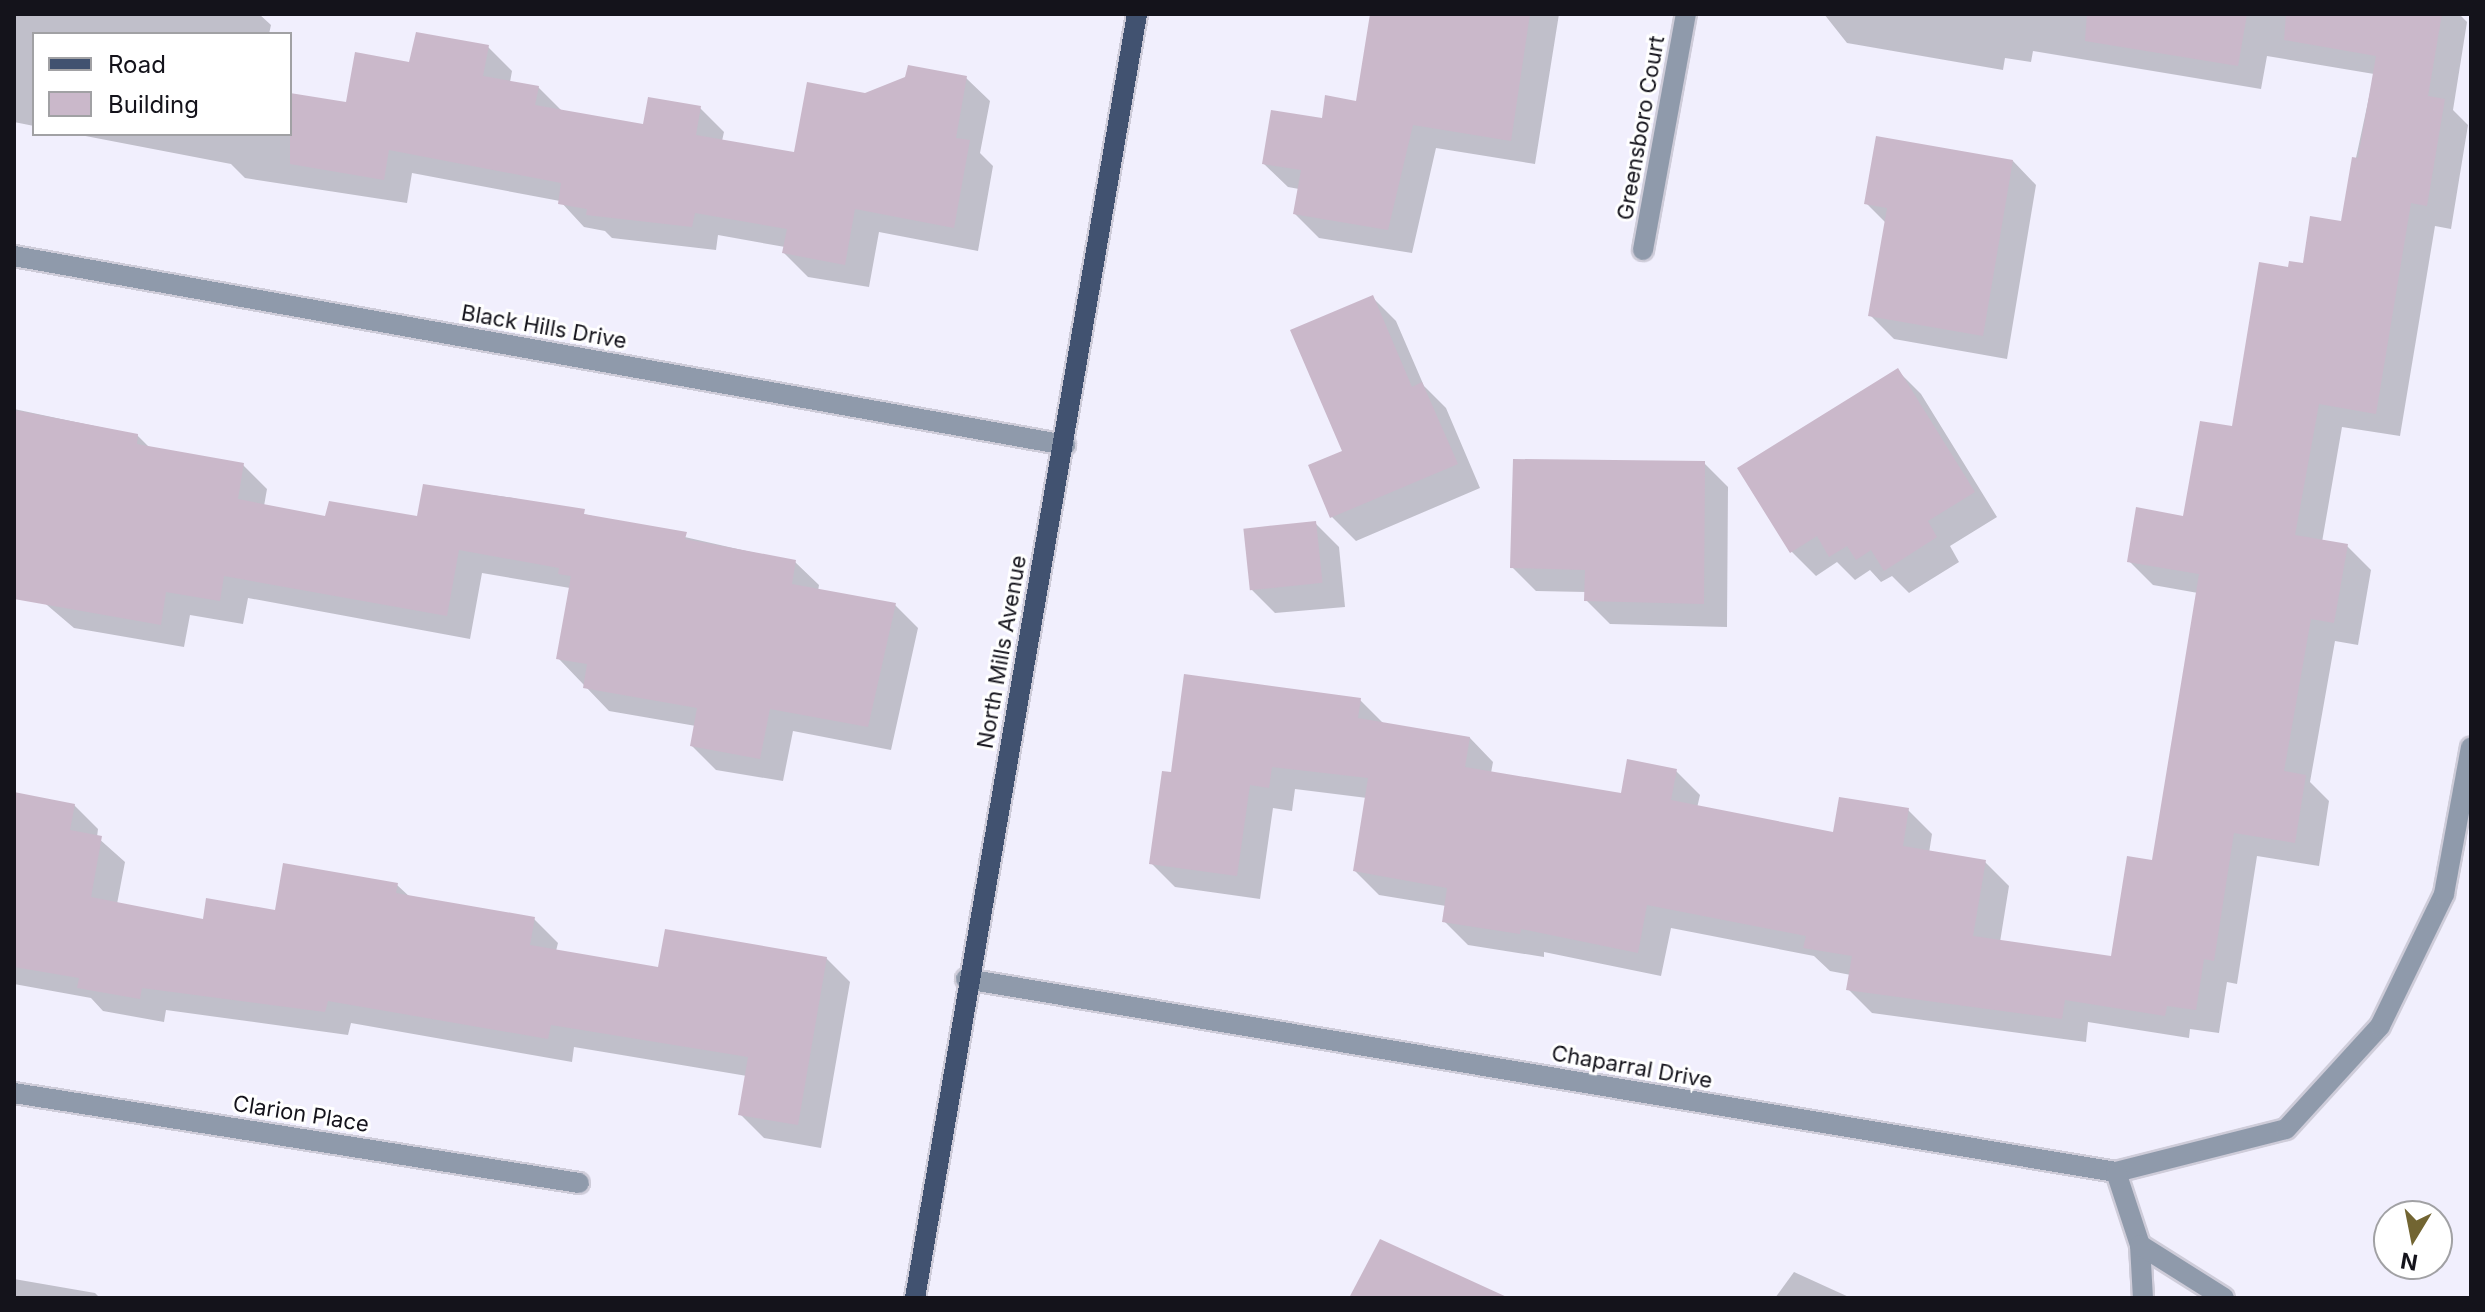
<!DOCTYPE html>
<style>
body{margin:0}
#map{position:relative;width:2485px;height:1312px;overflow:hidden;background:#f1effd;font-family:Inter,sans-serif}
div>[style]{position:absolute}
.shadow>*{inset:0;background:#0003}
.building>*{inset:0;background:#cab8ca;transform-origin:0 0}
.roads{filter:drop-shadow(2px 0 #ceccd9) drop-shadow(-2px 0 #ceccd9) drop-shadow(0 2px #ceccd9) drop-shadow(0 -2px #ceccd9)}
.minor>*{height:20px;margin:-10px;padding:0 10px;transform-origin:10px;border-radius:10px;background:#8f9aab}
.major>*{height:20px;margin:-10px;padding:0 10px;transform-origin:10px;border-radius:10px;background:#415270}
span{translate:-50% -50%;white-space:nowrap;text-align:center;line-height:1.15;-webkit-text-stroke:6px #fff;paint-order:stroke}
.street-label{font-size:22px;color:#14131b}
.frame{position:absolute;inset:0;border:16px solid #14131b;pointer-events:none}
.legend{position:absolute;left:32px;top:32px;width:260px;height:104px;box-sizing:border-box;background:#fff;border:2px solid #a1a1a4;margin:0;padding:10px 14px;list-style:none;font-size:24px;color:#14131b}
.legend li{display:flex;align-items:center;gap:16px;height:40px}
.legend b{width:40px;border:2px solid #a1a1a4}
.north{position:absolute;left:2373px;top:1200px;width:80px;height:80px;box-sizing:border-box;background:#fff;border:2px solid #a1a1a4;border-radius:50%;rotate:190deg;font-size:22px;font-weight:700;line-height:32px;text-align:center;color:#14131b}
.north::after{content:'';display:block;margin:auto;width:28px;height:36px;background:#726532;clip-path:polygon(50% 0,100% 100%,50% 72%,0 100%)}
</style>
<div id="map">
<div class="shadow">
<div style="clip-path:polygon(14px 14px,259px 14px,271px 25px,269px 34px,34px 34px,34px 126px,14px 122px)"></div>
<div style="clip-path:polygon(1432px 14px,1559px 14px,1535px 164px,1436px 148px,1412px 253px,1319px 238px,1295px 214px,1299px 189px,1288px 187px,1264px 164px,1323px 120px,1358px 103px)"></div>
<div style="clip-path:polygon(1824px 14px,2459px 14px,2467px 22px,2453px 110px,2468px 125px,2451px 229px,2435px 226px,2400px 436px,2342px 427px,2322px 542px,2347px 546px,2371px 570px,2358px 645px,2335px 641px,2310px 782px,2329px 801px,2319px 866px,2257px 856px,2237px 984px,2227px 982px,2219px 1033px,2190px 1029px,2189px 1038px,2088px 1022px,2086px 1042px,1872px 1013px,1848px 989px,1851px 975px,1830px 971px,1814px 956px,1671px 928px,1661px 976px,1544px 952px,1544px 957px,1468px 945px,1444px 921px,1446px 906px,1379px 895px,1355px 871px,1367px 798px,1295px 789px,1292px 811px,1273px 808px,1260px 899px,1175px 887px,1151px 863px,1173px 775px,1360px 700px,1385px 725px,1470px 738px,1493px 762px,1491px 773px,1623px 795px,1676px 771px,1700px 795px,1697px 808px,1835px 835px,1908px 810px,1932px 834px,1929px 853px,1985px 862px,2009px 886px,2000px 942px,2113px 958px,2153px 862px,2198px 593px,2153px 585px,2129px 561px,2185px 518px,2234px 429px,2289px 269px,2304px 266px,2342px 223px,2374px 74px,2267px 56px,2261px 89px,2033px 51px,2031px 62px,2005px 58px,2003px 70px,1847px 43px)"></div>
<div style="clip-path:polygon(488px 47px,512px 71px,510px 82px,538px 87px,563px 112px,644px 126px,700px 108px,724px 132px,722px 141px,795px 154px,866px 95px,966px 78px,990px 101px,980px 153px,993px 166px,978px 251px,879px 232px,869px 287px,808px 277px,784px 253px,785px 247px,718px 235px,716px 250px,612px 238px,605px 231px,584px 227px,560px 201px,412px 173px,407px 203px,245px 178px,231px 164px,75px 134px,290px 134px,290px 95px,347px 104px,411px 64px)"></div>
<div style="clip-path:polygon(2013px 161px,2036px 185px,2007px 359px,1894px 339px,1870px 315px,1886px 223px,1867px 204px)"></div>
<div style="clip-path:polygon(1372px 297px,1396px 321px,1424px 386px,1446px 408px,1480px 488px,1356px 541px,1332px 517px)"></div>
<div style="clip-path:polygon(1897px 370px,1921px 394px,1997px 517px,1950px 546px,1959px 562px,1909px 593px,1892px 576px,1881px 582px,1870px 570px,1855px 580px,1837px 562px,1816px 576px,1792px 552px,1739px 469px)"></div>
<div style="clip-path:polygon(14px 409px,137px 435px,151px 449px,243px 465px,267px 489px,264px 506px,327px 519px,419px 519px,425px 486px,513px 498px,795px 562px,819px 585px,818px 591px,895px 605px,918px 628px,891px 750px,793px 731px,783px 781px,716px 770px,692px 746px,696px 726px,609px 711px,558px 658px,570px 588px,482px 573px,470px 639px,248px 598px,243px 624px,190px 615px,184px 647px,74px 628px,14px 577px)"></div>
<div style="clip-path:polygon(1704px 463px,1728px 487px,1727px 627px,1610px 624px,1586px 600px,1586px 592px,1536px 591px,1512px 567px)"></div>
<div style="clip-path:polygon(1315px 523px,1339px 547px,1345px 607px,1275px 613px,1251px 589px)"></div>
<div style="clip-path:polygon(14px 794px,74px 805px,98px 829px,97px 837px,125px 862px,117px 904px,204px 921px,277px 912px,397px 885px,410px 897px,534px 919px,558px 943px,556px 951px,660px 970px,826px 958px,850px 982px,821px 1148px,764px 1138px,740px 1114px,747px 1076px,574px 1047px,572px 1062px,351px 1023px,348px 1035px,166px 1010px,164px 1022px,103px 1011px,91px 998px,14px 984px)"></div>
<div style="clip-path:polygon(1794px 1272px,1851px 1298px,1775px 1298px)"></div>
<div style="clip-path:polygon(14px 1279px,95px 1293px,100px 1298px,14px 1298px)"></div>
</div>
<div class="building">
<div style="clip-path:polygon(1370px 14px,1530px 14px,1511px 141px,1413px 125px,1388px 230px,1293px 214px,1301px 170px,1262px 164px,1271px 110px,1322px 118px,1325px 95px,1356px 101px)"></div>
<div style="clip-path:polygon(2087px 14px,2247px 14px,2238px 66px,2085px 41px)"></div>
<div style="clip-path:polygon(2286px 14px,2442px 14px,2428px 96px,2445px 99px,2427px 206px,2411px 203px,2376px 414px,2319px 404px,2295px 535px,2348px 544px,2334px 623px,2311px 619px,2284px 771px,2306px 775px,2295px 843px,2234px 833px,2214px 961px,2204px 959px,2196px 1010px,2167px 1006px,2165px 1016px,2065px 1000px,2062px 1019px,1846px 990px,1852px 956px,1803px 948px,1806px 936px,1647px 905px,1638px 953px,1521px 929px,1520px 934px,1442px 922px,1447px 888px,1353px 871px,1368px 778px,1272px 767px,1269px 788px,1250px 785px,1237px 876px,1149px 864px,1162px 771px,1171px 772px,1184px 674px,1361px 698px,1358px 718px,1470px 737px,1465px 767px,1621px 793px,1627px 759px,1677px 769px,1671px 800px,1833px 832px,1839px 797px,1909px 808px,1903px 846px,1986px 860px,1973px 936px,2111px 956px,2127px 856px,2152px 860px,2199px 574px,2127px 562px,2136px 507px,2183px 516px,2200px 421px,2232px 426px,2259px 262px,2288px 267px,2289px 261px,2303px 263px,2310px 216px,2341px 221px,2352px 157px,2358px 158px,2376px 56px,2284px 40px)"></div>
<div style="clip-path:polygon(416px 32px,489px 45px,483px 76px,539px 86px,535px 105px,643px 124px,648px 97px,701px 106px,696px 135px,794px 152px,807px 82px,865px 93px,905px 77px,908px 65px,967px 76px,956px 138px,970px 140px,954px 228px,855px 209px,845px 265px,782px 253px,787px 229px,695px 213px,692px 227px,586px 215px,587px 209px,558px 204px,561px 183px,389px 150px,384px 180px,290px 164px,290px 93px,346px 102px,355px 52px,409px 62px)"></div>
<div style="clip-path:polygon(1876px 136px,2013px 160px,1983px 336px,1868px 316px,1887px 208px,1864px 204px)"></div>
<div style="clip-path:polygon(1373px 295px,1412px 387px,1422px 382px,1458px 464px,1330px 518px,1308px 465px,1342px 451px,1290px 330px)"></div>
<div style="clip-path:polygon(1898px 368px,1975px 492px,1928px 521px,1937px 537px,1884px 571px,1871px 550px,1856px 560px,1847px 546px,1829px 557px,1817px 536px,1790px 553px,1737px 468px)"></div>
<div style="clip-path:polygon(14px 410px,138px 434px,137px 444px,244px 463px,238px 499px,325px 516px,329px 501px,417px 516px,423px 484px,585px 509px,584px 514px,687px 532px,685px 539px,796px 560px,792px 584px,896px 603px,868px 727px,770px 709px,760px 759px,690px 746px,697px 708px,583px 688px,587px 664px,556px 659px,571px 576px,558px 574px,559px 568px,459px 550px,447px 616px,224px 576px,220px 601px,166px 592px,161px 625px,14px 599px)"></div>
<div style="clip-path:polygon(1513px 459px,1705px 461px,1704px 604px,1584px 601px,1585px 570px,1510px 568px)"></div>
<div style="left:1316px;top:521px;width:62px;height:73px;rotate:84deg"></div>
<div style="clip-path:polygon(14px 792px,75px 804px,70px 830px,102px 836px,91px 897px,203px 919px,206px 898px,275px 910px,283px 863px,398px 883px,396px 893px,535px 917px,530px 945px,658px 967px,665px 929px,827px 957px,798px 1125px,738px 1115px,748px 1057px,551px 1025px,548px 1039px,328px 1001px,325px 1012px,142px 988px,140px 999px,77px 988px,79px 978px,14px 967px)"></div>
<div style="clip-path:polygon(1380px 1239px,1509px 1298px,1349px 1298px)"></div>
</div>
<div class="roads">
<div class="minor">
<div style="left:1643px;top:250px;width:240px;rotate:-79.7deg"></div>
<div style="left:14px;top:256px;width:1068px;rotate:10.19deg"></div>
<div style="left:966px;top:979px;width:1166px;rotate:9.53deg"></div>
<div style="left:2116px;top:1172px;width:175px;rotate:-14.2deg"></div>
<div style="left:2286px;top:1129px;width:139px;rotate:-47.6deg"></div>
<div style="left:2380px;top:1026px;width:147px;rotate:-64.1deg"></div>
<div style="left:2444px;top:894px;width:149px;rotate:-79.6deg"></div>
<div style="left:14px;top:1093px;width:572px;rotate:9.05deg"></div>
<div style="left:2116px;top:1172px;width:77px;rotate:71.8deg"></div>
<div style="left:2140px;top:1245px;width:53px;rotate:86.8deg"></div>
<div style="left:2140px;top:1245px;width:99px;rotate:32.2deg"></div>
</div>
<div class="major">
<div style="left:915px;top:1298px;width:1303px;rotate:-80.19deg"></div>
</div>
</div>
<div class="street-label">
<span style="left:1641px;top:128px;rotate:-80deg">Greensboro Court</span>
<span style="left:544px;top:327px;rotate:10deg">Black Hills Drive</span>
<span style="left:1002px;top:652px;rotate:-80deg">North Mills Avenue</span>
<span style="left:1632px;top:1067px;rotate:10deg">Chaparral Drive</span>
<span style="left:301px;top:1114px;rotate:9deg">Clarion Place</span>
</div>
<div class="frame"></div>
<ul class="legend">
<li><b style="height:10px;background:#415270"></b>Road</li>
<li><b style="height:22px;background:#cab8ca"></b>Building</li>
</ul>
<div class="north">N</div>
</div>
